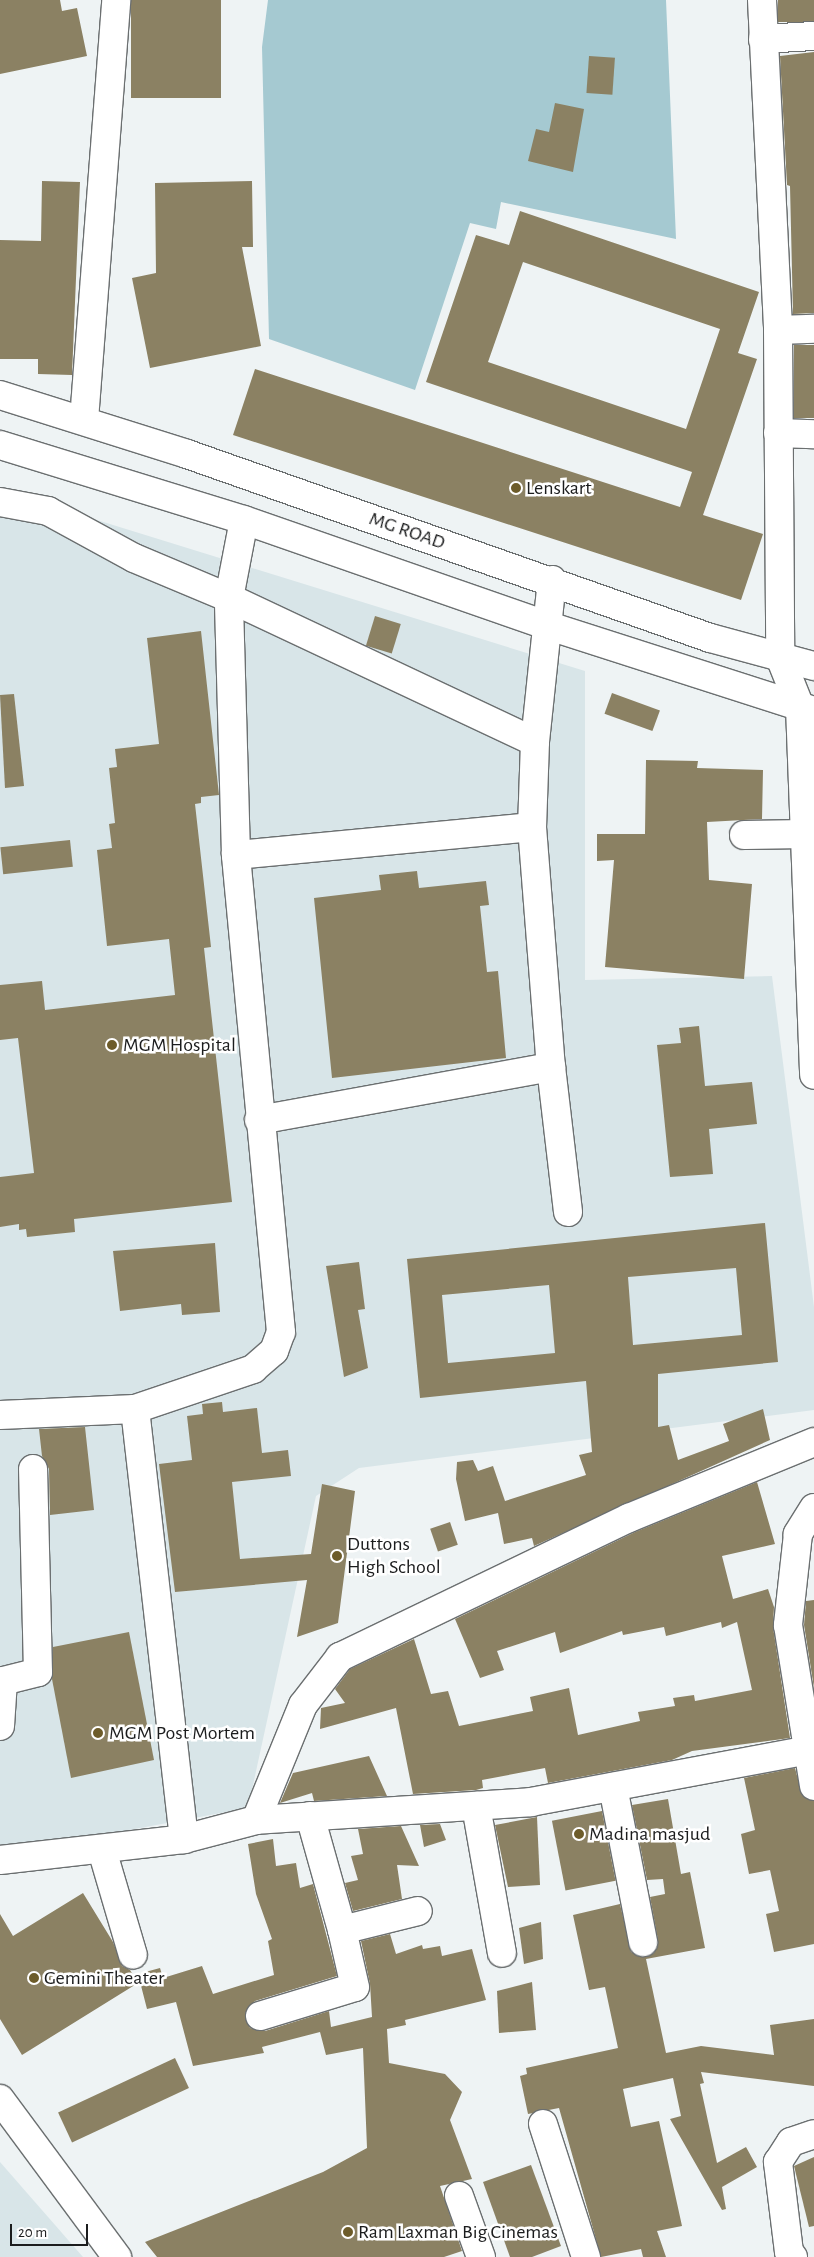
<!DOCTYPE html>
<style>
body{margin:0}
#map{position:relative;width:814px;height:2257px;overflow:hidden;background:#eef3f4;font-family:"Alegreya Sans",sans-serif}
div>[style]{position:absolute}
.built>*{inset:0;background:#d8e5e8}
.green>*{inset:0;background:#a5c9d1}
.building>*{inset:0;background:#8b8163;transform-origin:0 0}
.roads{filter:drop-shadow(1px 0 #6b6f70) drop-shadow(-1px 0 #6b6f70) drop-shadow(0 1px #6b6f70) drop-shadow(0 -1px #6b6f70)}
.minor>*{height:28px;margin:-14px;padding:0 14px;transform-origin:14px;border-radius:14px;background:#fff}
.major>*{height:28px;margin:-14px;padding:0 14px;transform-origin:14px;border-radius:14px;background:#fff}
.highway>*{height:28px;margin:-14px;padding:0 14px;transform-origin:14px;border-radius:14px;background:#fff}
.dots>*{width:14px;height:14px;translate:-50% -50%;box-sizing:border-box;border:2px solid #fff;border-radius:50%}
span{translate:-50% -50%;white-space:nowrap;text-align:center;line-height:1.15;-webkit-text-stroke:5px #fff;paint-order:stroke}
.poi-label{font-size:20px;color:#1b1c1d}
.left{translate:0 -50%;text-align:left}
.street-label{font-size:20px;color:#1b1c1d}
.scale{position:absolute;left:10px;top:2224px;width:78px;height:22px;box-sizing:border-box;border:2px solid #1b1c1d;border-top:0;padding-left:6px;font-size:15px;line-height:18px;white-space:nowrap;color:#1b1c1d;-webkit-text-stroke:4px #fff;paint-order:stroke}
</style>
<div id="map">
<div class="built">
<div style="clip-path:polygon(0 490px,585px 671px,585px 980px,772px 976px,814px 1307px,814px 1410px,359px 1468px,316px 1496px,248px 1808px,0 1854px)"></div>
<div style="clip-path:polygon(0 2162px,83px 2257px,0 2257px)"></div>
</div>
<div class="green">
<div style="clip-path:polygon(268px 0,666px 0,676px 239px,501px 202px,496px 229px,470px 223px,415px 390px,269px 339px,262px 47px)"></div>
</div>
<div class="building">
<div style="clip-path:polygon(0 0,60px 0,62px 11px,77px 8px,87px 56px,0 74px)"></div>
<div style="left:131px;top:0;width:90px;height:98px"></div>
<div style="left:778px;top:0;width:36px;height:22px"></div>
<div style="clip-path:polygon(814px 52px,814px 313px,793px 314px,790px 186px,787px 185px,780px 56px)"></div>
<div style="left:589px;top:56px;width:26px;height:37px;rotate:4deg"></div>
<div style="clip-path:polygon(555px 103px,584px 109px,573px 172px,528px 161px,536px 129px,549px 132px)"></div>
<div style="clip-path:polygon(42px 181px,80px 182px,72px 375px,38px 374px,38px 359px,0 359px,0 240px,41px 241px)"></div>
<div style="clip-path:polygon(252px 181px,253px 247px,242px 247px,261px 346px,150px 368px,132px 278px,156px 273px,155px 183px)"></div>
<div style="clip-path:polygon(evenodd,520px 211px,759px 292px,738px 353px,757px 359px,703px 515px,763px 534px,741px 600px,233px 435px,255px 369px,680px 507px,692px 472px,426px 382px,476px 235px,509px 245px,520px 211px,523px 262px,720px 329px,686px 429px,488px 362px,523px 262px)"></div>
<div style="left:794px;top:345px;width:20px;height:73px"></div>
<div style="left:375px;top:616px;width:27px;height:31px;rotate:17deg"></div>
<div style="clip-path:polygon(201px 631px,219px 795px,201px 797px,201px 803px,195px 804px,211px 947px,204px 948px,232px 1202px,74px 1219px,75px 1232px,27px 1237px,26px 1229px,19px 1230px,19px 1224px,0 1227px,0 1177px,34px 1173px,18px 1038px,0 1040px,0 985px,42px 981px,45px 1010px,175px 995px,169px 939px,107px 946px,97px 850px,112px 848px,109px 824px,115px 823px,109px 768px,117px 767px,115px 749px,159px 744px,147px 638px)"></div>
<div style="left:612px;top:693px;width:51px;height:22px;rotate:20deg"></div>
<div style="clip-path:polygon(14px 694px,24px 786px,5px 788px,0 695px)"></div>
<div style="clip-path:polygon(646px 760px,698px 761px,697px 768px,763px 770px,762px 819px,707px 822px,709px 880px,752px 884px,744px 979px,605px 967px,614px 860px,597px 861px,597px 834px,645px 834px)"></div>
<div style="left:70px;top:840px;width:27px;height:70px;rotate:84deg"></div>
<div style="clip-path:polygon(417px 871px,419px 888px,486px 881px,489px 905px,480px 906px,487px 972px,498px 971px,506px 1058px,332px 1078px,314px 898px,381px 890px,379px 875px)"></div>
<div style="clip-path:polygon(699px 1026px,705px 1086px,752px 1082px,757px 1124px,709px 1129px,713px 1174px,670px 1177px,657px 1045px,681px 1043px,679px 1028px)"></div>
<div style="clip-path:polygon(evenodd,765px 1223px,778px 1362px,658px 1374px,658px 1427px,669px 1425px,678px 1460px,729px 1441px,723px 1424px,763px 1409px,770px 1440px,534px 1546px,532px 1538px,504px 1544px,498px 1513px,465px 1521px,456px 1479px,457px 1462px,473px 1460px,478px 1471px,493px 1466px,505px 1501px,586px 1475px,579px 1455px,592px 1452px,586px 1381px,420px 1398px,407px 1259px,765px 1223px,736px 1268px,742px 1335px,633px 1345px,628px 1277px,736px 1268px,765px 1223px,549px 1285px,555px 1353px,448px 1363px,442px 1295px,549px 1285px)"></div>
<div style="clip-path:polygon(215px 1243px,220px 1312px,182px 1315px,181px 1304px,120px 1311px,113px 1251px)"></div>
<div style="clip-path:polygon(359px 1262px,365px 1309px,358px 1310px,368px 1368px,344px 1377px,326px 1266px)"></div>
<div style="clip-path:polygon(222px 1402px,223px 1412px,257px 1408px,262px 1453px,288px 1450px,291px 1476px,232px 1482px,240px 1559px,311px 1554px,322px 1484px,355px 1491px,338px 1623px,297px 1637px,307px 1580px,175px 1592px,159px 1464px,192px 1460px,187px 1416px,203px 1414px,202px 1404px)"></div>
<div style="clip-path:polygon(85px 1427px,94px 1510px,50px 1515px,49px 1469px,42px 1456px,39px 1429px)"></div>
<div style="clip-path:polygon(757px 1482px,775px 1544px,722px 1556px,733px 1599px,768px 1589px,774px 1607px,773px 1627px,790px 1738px,692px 1751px,672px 1760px,548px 1783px,545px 1768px,482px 1780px,483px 1788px,476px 1790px,413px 1794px,396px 1708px,320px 1729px,321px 1708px,345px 1703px,335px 1689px,350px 1669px,414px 1639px,431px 1694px,448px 1691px,459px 1726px,533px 1711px,530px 1697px,569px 1688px,578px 1735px,640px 1721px,638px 1712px,675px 1706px,673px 1698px,694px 1695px,695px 1701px,752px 1690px,737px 1622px,722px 1628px,721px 1622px,666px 1636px,664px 1627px,623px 1635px,622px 1631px,560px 1653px,555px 1632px,497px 1651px,504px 1670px,480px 1678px,455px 1619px,635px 1532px)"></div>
<div style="left:450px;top:1522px;width:24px;height:21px;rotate:71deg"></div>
<div style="clip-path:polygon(814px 1600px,814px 1688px,804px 1625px,806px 1601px)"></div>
<div style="clip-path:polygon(129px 1632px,154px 1760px,71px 1778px,52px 1679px,53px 1647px)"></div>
<div style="clip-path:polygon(369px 1756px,387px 1796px,314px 1801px,312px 1793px,280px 1803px,293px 1773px)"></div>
<div style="clip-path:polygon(795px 1768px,802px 1795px,814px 1801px,814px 1944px,774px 1952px,766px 1914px,779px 1911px,770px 1870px,749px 1874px,741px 1834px,755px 1830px,744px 1778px)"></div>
<div style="clip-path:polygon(668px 1799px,681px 1874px,690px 1872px,705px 1948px,646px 1959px,666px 2053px,701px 2046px,774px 2055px,770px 2025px,814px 2019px,814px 2086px,701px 2072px,704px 2083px,700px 2084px,717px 2163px,746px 2147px,757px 2167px,722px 2187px,726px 2209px,722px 2210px,670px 2119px,681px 2116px,673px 2078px,623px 2089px,631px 2127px,659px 2121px,682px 2226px,657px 2231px,666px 2257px,643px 2257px,641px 2249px,601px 2257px,559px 2108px,528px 2114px,520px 2076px,527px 2074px,526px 2068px,618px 2048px,605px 1987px,589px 1990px,573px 1915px,620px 1904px,631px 1952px,645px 1957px,654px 1953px,658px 1940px,650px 1897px,665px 1894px,663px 1879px,647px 1880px,632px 1805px)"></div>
<div style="left:602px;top:1811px;width:71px;height:51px;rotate:79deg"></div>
<div style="clip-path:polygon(537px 1817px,540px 1885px,508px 1887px,495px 1825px)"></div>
<div style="clip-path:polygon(440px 1824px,446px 1840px,424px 1847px,420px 1825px)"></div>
<div style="clip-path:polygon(401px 1826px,419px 1866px,397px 1865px,402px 1899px,353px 1911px,345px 1883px,358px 1880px,351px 1856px,363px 1854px,358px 1829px)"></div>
<div style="clip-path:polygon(273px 1839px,276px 1866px,296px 1863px,300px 1888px,313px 1884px,337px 1976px,255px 2001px,245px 2013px,250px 2028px,265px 2031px,329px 2011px,331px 2027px,372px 2017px,370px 1984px,361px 1941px,390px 1934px,396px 1954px,422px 1945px,423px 1949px,440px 1946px,442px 1956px,472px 1949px,486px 2000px,405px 2020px,406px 2025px,387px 2029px,389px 2063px,445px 2074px,462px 2092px,450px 2120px,472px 2179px,440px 2186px,462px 2251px,444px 2257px,157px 2257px,145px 2242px,323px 2172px,367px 2148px,363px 2048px,326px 2055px,320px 2032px,262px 2047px,264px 2053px,193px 2066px,176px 2002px,147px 2009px,138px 1974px,160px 1968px,163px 1978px,202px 1966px,213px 1994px,274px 1975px,268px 1941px,272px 1939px,256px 1894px,248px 1844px)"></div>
<div style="clip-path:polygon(83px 1893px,113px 1942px,122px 1966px,130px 1970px,138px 1983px,22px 2055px,0 2019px,0 1914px,13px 1936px)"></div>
<div style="clip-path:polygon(541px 1922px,543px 1959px,524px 1964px,519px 1928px)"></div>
<div style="clip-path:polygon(532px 1982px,536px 2030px,499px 2033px,497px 1991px)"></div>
<div style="left:175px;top:2058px;width:33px;height:129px;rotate:65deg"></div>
<div style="clip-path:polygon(814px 2157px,814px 2226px,809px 2227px,794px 2166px)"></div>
<div style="clip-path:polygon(531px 2165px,561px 2246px,532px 2257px,510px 2257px,483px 2182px)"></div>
</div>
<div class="roads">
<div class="minor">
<div style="left:762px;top:0;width:330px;rotate:87.2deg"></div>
<div style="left:778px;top:330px;width:327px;rotate:89.6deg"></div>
<div style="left:780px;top:657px;width:54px;rotate:68.2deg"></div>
<div style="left:800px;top:707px;width:368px;rotate:87.8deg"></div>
<div style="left:763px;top:39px;width:51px;rotate:-3.4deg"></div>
<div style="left:778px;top:330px;width:36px;rotate:-2deg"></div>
<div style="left:84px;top:420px;width:421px;rotate:-85.6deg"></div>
<div style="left:778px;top:433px;width:36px;rotate:2deg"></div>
<div style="left:0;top:502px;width:49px;rotate:10.6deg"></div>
<div style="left:48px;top:511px;width:98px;rotate:28.7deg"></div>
<div style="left:134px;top:558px;width:103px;rotate:22.8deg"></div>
<div style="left:229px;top:598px;width:338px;rotate:25.2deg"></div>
<div style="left:552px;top:580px;width:163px;rotate:96deg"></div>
<div style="left:535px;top:742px;width:85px;rotate:92deg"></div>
<div style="left:532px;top:827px;width:241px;rotate:85.5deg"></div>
<div style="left:551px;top:1067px;width:146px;rotate:83.3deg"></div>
<div style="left:744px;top:835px;width:62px;rotate:-0.9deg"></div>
<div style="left:236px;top:855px;width:297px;rotate:-5.4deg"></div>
<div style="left:259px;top:1120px;width:297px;rotate:-10.3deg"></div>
<div style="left:135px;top:1409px;width:433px;rotate:83.5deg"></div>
<div style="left:0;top:1415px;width:135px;rotate:-2.5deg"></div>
<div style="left:135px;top:1409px;width:125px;rotate:-18.7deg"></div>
<div style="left:253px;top:1369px;width:28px;rotate:-41deg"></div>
<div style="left:274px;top:1351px;width:20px;rotate:-70deg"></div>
<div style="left:281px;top:1332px;width:479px;rotate:-95.4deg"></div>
<div style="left:236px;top:855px;width:257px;rotate:-91.6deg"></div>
<div style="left:229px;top:598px;width:79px;rotate:-79.1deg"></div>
<div style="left:814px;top:1508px;width:31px;rotate:122deg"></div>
<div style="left:798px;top:1534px;width:92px;rotate:96.3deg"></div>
<div style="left:788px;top:1625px;width:163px;rotate:80.8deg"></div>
<div style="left:0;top:1726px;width:45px;rotate:-86.2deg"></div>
<div style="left:3px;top:1681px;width:36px;rotate:-14deg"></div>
<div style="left:38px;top:1672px;width:203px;rotate:-91.4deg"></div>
<div style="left:613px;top:1787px;width:158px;rotate:79deg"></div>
<div style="left:476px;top:1806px;width:149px;rotate:80deg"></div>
<div style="left:310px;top:1816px;width:118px;rotate:74.3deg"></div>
<div style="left:342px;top:1930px;width:78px;rotate:-14deg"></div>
<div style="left:256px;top:1820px;width:124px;rotate:-67.8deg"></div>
<div style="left:303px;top:1705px;width:61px;rotate:-52.4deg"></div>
<div style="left:340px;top:1657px;width:321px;rotate:-25.7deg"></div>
<div style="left:629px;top:1518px;width:200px;rotate:-22.3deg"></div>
<div style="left:102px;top:1850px;width:109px;rotate:73.6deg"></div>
<div style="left:0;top:1860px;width:185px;rotate:-6.5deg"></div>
<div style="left:184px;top:1839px;width:74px;rotate:-14.8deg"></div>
<div style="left:256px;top:1820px;width:276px;rotate:-3.7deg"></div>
<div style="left:531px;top:1802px;width:288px;rotate:-10.6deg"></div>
<div style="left:260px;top:2016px;width:99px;rotate:-17deg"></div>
<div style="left:355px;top:1987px;width:58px;rotate:-102.8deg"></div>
<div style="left:543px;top:2124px;width:140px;rotate:72.1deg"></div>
<div style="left:459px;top:2196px;width:65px;rotate:70.2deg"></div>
<div style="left:793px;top:2257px;width:6px;rotate:-129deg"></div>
<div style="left:789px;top:2252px;width:91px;rotate:-97deg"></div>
<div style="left:778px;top:2162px;width:24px;rotate:-57deg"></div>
<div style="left:791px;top:2142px;width:24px;rotate:-19deg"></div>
</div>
<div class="major">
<div style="left:0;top:395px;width:196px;rotate:17.5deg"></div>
<div style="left:187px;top:454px;width:554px;rotate:19.38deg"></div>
<div style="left:710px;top:638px;width:108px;rotate:15.1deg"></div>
<div style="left:0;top:445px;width:255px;rotate:17.1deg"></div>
<div style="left:244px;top:520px;width:320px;rotate:19.2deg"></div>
<div style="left:546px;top:625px;width:281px;rotate:17.8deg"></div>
</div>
<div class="highway">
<div style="left:0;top:2099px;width:197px;rotate:53.5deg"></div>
</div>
</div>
<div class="dots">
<div style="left:516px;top:488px;background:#6d5c2a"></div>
<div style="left:112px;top:1045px;background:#6d5c2a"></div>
<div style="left:337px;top:1556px;background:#6d5c2a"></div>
<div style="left:98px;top:1733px;background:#6d5c2a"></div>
<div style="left:579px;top:1834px;background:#6d5c2a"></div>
<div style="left:34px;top:1978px;background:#6d5c2a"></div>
<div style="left:348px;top:2232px;background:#6d5c2a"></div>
</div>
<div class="poi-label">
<span class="left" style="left:526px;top:488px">Lenskart</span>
<span class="left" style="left:123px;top:1045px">MGM Hospital</span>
<span class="left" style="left:347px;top:1556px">Duttons<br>High School</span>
<span class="left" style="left:109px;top:1733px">MGM Post Mortem</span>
<span class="left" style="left:589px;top:1834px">Madina masjud</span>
<span class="left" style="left:44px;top:1978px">Gemini Theater</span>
<span class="left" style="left:358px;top:2232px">Ram Laxman Big Cinemas</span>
</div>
<div class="street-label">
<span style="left:407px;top:531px;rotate:19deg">MG ROAD</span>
</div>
<div class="scale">20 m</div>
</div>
